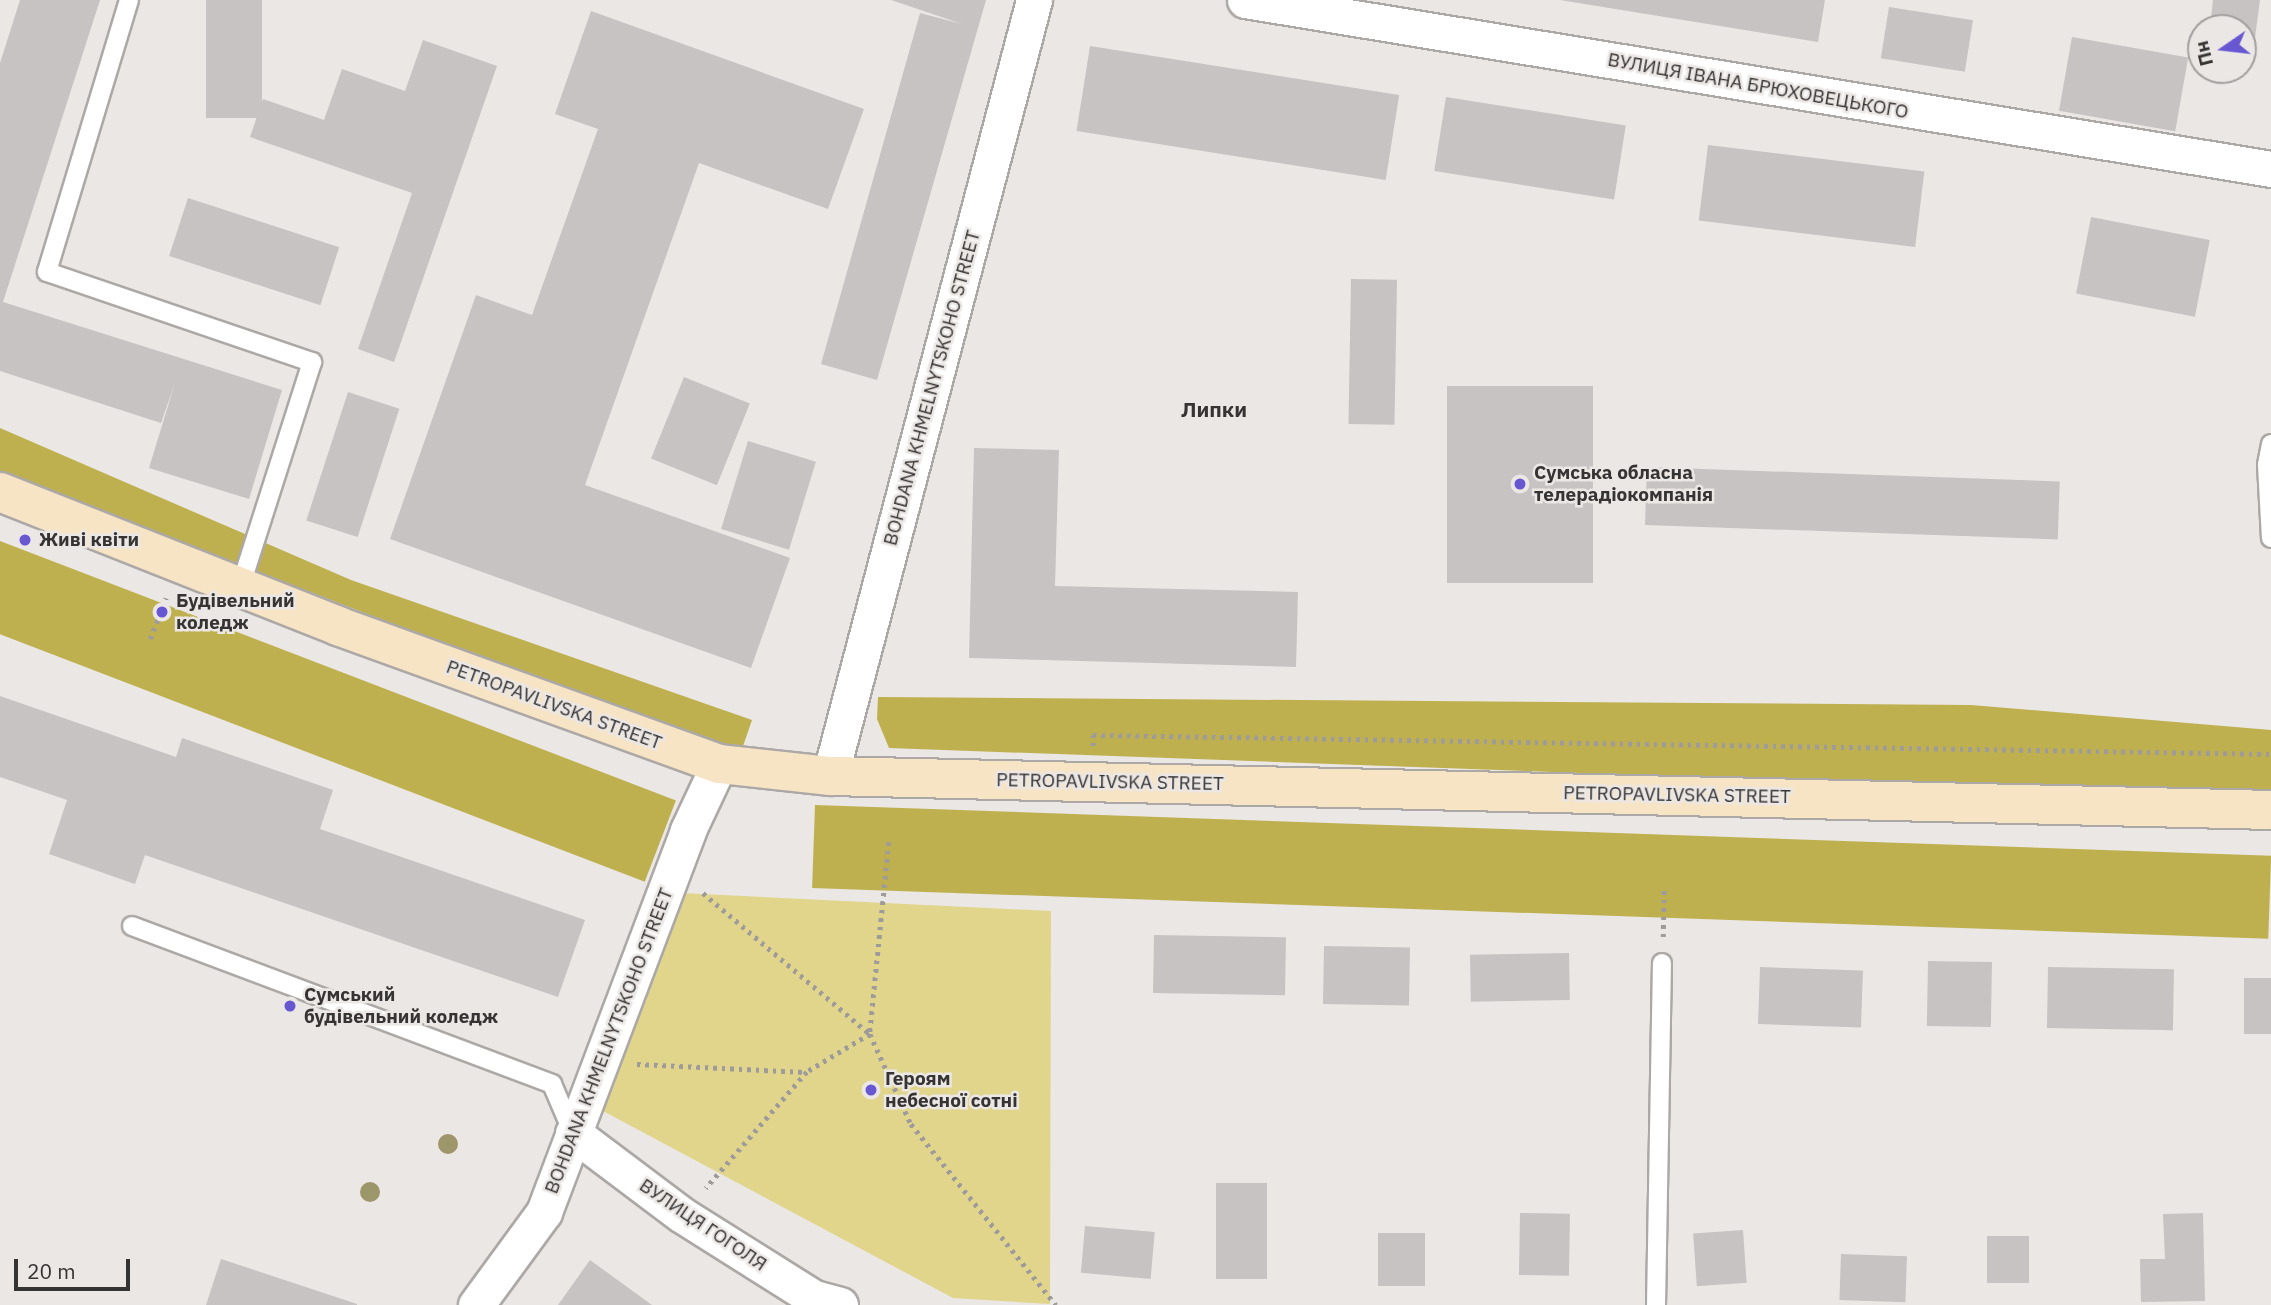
<!DOCTYPE html>
<meta charset="utf-8">
<style>
body{margin:0}
#map{position:relative;width:2271px;height:1305px;overflow:hidden;background:#ebe7e5;font-family:"IBM Plex Sans",sans-serif}
div>[style]{position:absolute}
.green>*{inset:0;background:#e0d58b}
.forest>*{inset:0;background:#beb04f;transform-origin:0 0}
.building>*{inset:0;background:#c7c3c2;transform-origin:0 0}
.path>*{height:4.5px;margin-top:-2.25px;transform-origin:0;background:repeating-linear-gradient(90deg,#9f9b9a 0 3.5px,transparent 0 8.5px)}
.roads{filter:drop-shadow(2px 0 #aca8a6) drop-shadow(-2px 0 #aca8a6) drop-shadow(0 2px #aca8a6) drop-shadow(0 -2px #aca8a6)}
.lane>*{height:18px;margin:-9px;padding:0 9px;transform-origin:9px;border-radius:9px;background:#fff}
.street>*{height:35px;margin:-17.5px;padding:0 17.5px;transform-origin:17.5px;border-radius:17.5px;background:#fff}
.secondary>*{height:38px;margin:-19px;padding:0 19px;transform-origin:19px;border-radius:19px;background:#f7e4c4}
.trees>*{width:20px;height:20px;margin:-10px;border-radius:50%;background:#9d966b}
.dots>*{width:19px;height:19px;translate:-50% -50%;box-sizing:border-box;border:4px solid #ebe7e5;border-radius:50%}
span{translate:-50% -50%;white-space:nowrap;text-align:center;line-height:1.15;-webkit-text-stroke:5px #ebe7e5;paint-order:stroke}
.street-label{font-size:19px;color:#363433}
.poi-label{font-size:19px;color:#363433;font-weight:700}
.left{translate:0 -50%;text-align:left}
.neighbourhood-label{font-size:21px;color:#363433;font-weight:700}
.north{position:absolute;left:2187px;top:14px;width:70px;height:70px;box-sizing:border-box;background:#ebe7e5;border:2px solid #a39f9e;border-radius:50%;rotate:256deg;font-size:19px;font-weight:700;line-height:28px;text-align:center;color:#363433}
.north::after{content:'';display:block;margin:auto;width:24px;height:32px;background:#6757d0;clip-path:polygon(50% 0,100% 100%,50% 72%,0 100%)}
.scale{position:absolute;left:14px;top:1259px;width:116px;height:32px;box-sizing:border-box;border:4px solid #363433;border-top:0;padding-left:9px;font-size:21px;line-height:24px;white-space:nowrap;color:#363433;-webkit-text-stroke:5px #ebe7e5;paint-order:stroke}
</style>
<div id="map">
<div class="green">
<div style="clip-path:polygon(680px 893px,1051px 911px,1050px 1304px,953px 1298px,603px 1111px)"></div>
</div>
<div class="forest">
<div style="clip-path:polygon(0 428px,351px 580px,752px 720px,741px 752px,626px 714px,0 472px)"></div>
<div style="left:0;top:541px;width:724px;height:87px;rotate:21deg"></div>
<div style="clip-path:polygon(878px 697px,1971px 705px,2271px 730px,2271px 798px,889px 748px,877px 719px)"></div>
<div style="left:815px;top:805px;width:1457px;height:83px;rotate:2deg"></div>
</div>
<div class="building">
<div style="clip-path:polygon(20px 0,100px 0,3px 302px,282px 390px,249px 499px,149px 468px,175px 383px,161px 423px,0 371px,0 63px)"></div>
<div style="left:206px;top:0;width:56px;height:118px"></div>
<div style="clip-path:polygon(891px 0,986px 0,877px 380px,821px 364px,920px 13px,962px 24px)"></div>
<div style="clip-path:polygon(1560px 0,1825px 0,1818px 42px)"></div>
<div style="clip-path:polygon(2213px 0,2260px 0,2254px 45px,2243px 44px,2243px 28px,2210px 28px)"></div>
<div style="left:1889px;top:7px;width:85px;height:52px;rotate:9deg"></div>
<div style="clip-path:polygon(591px 11px,864px 109px,828px 209px,699px 163px,585px 485px,790px 558px,751px 668px,390px 539px,476px 295px,532px 315px,598px 129px,555px 114px)"></div>
<div style="left:2072px;top:37px;width:118px;height:75px;rotate:10deg"></div>
<div style="clip-path:polygon(423px 40px,497px 66px,394px 362px,358px 349px,412px 193px,250px 137px,263px 99px,324px 120px,342px 69px,405px 91px)"></div>
<div style="left:1090px;top:46px;width:313px;height:86px;rotate:9deg"></div>
<div style="left:1446px;top:97px;width:182px;height:75px;rotate:9deg"></div>
<div style="left:1708px;top:145px;width:218px;height:76px;rotate:7deg"></div>
<div style="left:188px;top:198px;width:159px;height:61px;rotate:18deg"></div>
<div style="left:2091px;top:217px;width:121px;height:78px;rotate:11deg"></div>
<div style="left:1351px;top:279px;width:46px;height:145px;rotate:1deg"></div>
<div style="left:684px;top:377px;width:71px;height:88px;rotate:22deg"></div>
<div style="left:1447px;top:386px;width:146px;height:197px"></div>
<div style="left:348px;top:392px;width:54px;height:135px;rotate:18deg"></div>
<div style="left:748px;top:441px;width:71px;height:92px;rotate:17deg"></div>
<div style="clip-path:polygon(974px 448px,1059px 450px,1055px 586px,1298px 592px,1296px 667px,969px 658px)"></div>
<div style="left:1647px;top:467px;width:413px;height:58px;rotate:2deg"></div>
<div style="clip-path:polygon(0 696px,176px 757px,182px 738px,333px 790px,320px 829px,585px 920px,558px 997px,145px 855px,135px 884px,49px 854px,67px 800px,0 777px)"></div>
<div style="left:1154px;top:935px;width:132px;height:58px;rotate:1deg"></div>
<div style="left:1324px;top:946px;width:86px;height:58px;rotate:1deg"></div>
<div style="left:1569px;top:953px;width:47px;height:99px;rotate:89deg"></div>
<div style="left:1928px;top:961px;width:64px;height:65px;rotate:1deg"></div>
<div style="left:1760px;top:967px;width:103px;height:57px;rotate:2deg"></div>
<div style="left:2048px;top:967px;width:126px;height:61px;rotate:1deg"></div>
<div style="left:2244px;top:978px;width:27px;height:56px"></div>
<div style="left:1216px;top:1183px;width:51px;height:96px"></div>
<div style="left:1520px;top:1213px;width:50px;height:62px;rotate:1deg"></div>
<div style="clip-path:polygon(2203px 1213px,2205px 1301px,2141px 1302px,2140px 1259px,2165px 1259px,2163px 1214px)"></div>
<div style="left:1085px;top:1226px;width:70px;height:47px;rotate:5deg"></div>
<div style="left:1743px;top:1230px;width:53px;height:50px;rotate:86deg"></div>
<div style="left:1425px;top:1233px;width:53px;height:47px;rotate:90deg"></div>
<div style="left:1987px;top:1236px;width:42px;height:47px"></div>
<div style="left:1841px;top:1254px;width:66px;height:46px;rotate:2deg"></div>
<div style="clip-path:polygon(221px 1259px,357px 1304px,357px 1305px,206px 1305px)"></div>
<div style="clip-path:polygon(590px 1260px,652px 1305px,558px 1305px)"></div>
</div>
<div class="path">
<div style="left:150px;top:639px;width:44px;rotate:-68.7deg"></div>
<div style="left:1093px;top:746px;width:11px;rotate:-90deg"></div>
<div style="left:1093px;top:735px;width:1178px;rotate:0.92deg"></div>
<div style="left:889px;top:842px;width:193px;rotate:95.7deg"></div>
<div style="left:870px;top:1034px;width:99px;rotate:65.5deg"></div>
<div style="left:911px;top:1124px;width:232px;rotate:51.3deg"></div>
<div style="left:703px;top:893px;width:219px;rotate:40.2deg"></div>
<div style="left:870px;top:1034px;width:74px;rotate:148.9deg"></div>
<div style="left:807px;top:1072px;width:154px;rotate:131deg"></div>
<div style="left:1663px;top:937px;width:51px;rotate:-88.9deg"></div>
<div style="left:637px;top:1064px;width:169px;rotate:2.7deg"></div>
</div>
<div class="roads">
<div class="lane">
<div style="left:129px;top:0;width:284px;rotate:106.8deg"></div>
<div style="left:47px;top:272px;width:280px;rotate:18.8deg"></div>
<div style="left:312px;top:362px;width:237px;rotate:107.7deg"></div>
<div style="left:2271px;top:444px;width:21px;rotate:101deg"></div>
<div style="left:2267px;top:465px;width:73px;rotate:86.9deg"></div>
<div style="left:132px;top:926px;width:449px;rotate:20.6deg"></div>
<div style="left:552px;top:1084px;width:53px;rotate:66.8deg"></div>
<div style="left:1656px;top:1305px;width:342px;rotate:-89deg"></div>
</div>
<div class="street">
<div style="left:1245px;top:0;width:1040px;rotate:9.35deg"></div>
<div style="left:830px;top:776px;width:802px;rotate:-75.27deg"></div>
<div style="left:573px;top:1133px;width:136px;rotate:37deg"></div>
<div style="left:682px;top:1215px;width:156px;rotate:32.2deg"></div>
<div style="left:814px;top:1298px;width:27px;rotate:15deg"></div>
<div style="left:476px;top:1305px;width:115px;rotate:-53.8deg"></div>
<div style="left:544px;top:1212px;width:408px;rotate:-69.3deg"></div>
<div style="left:688px;top:830px;width:73px;rotate:-64.8deg"></div>
</div>
<div class="secondary">
<div style="left:0;top:492px;width:364px;rotate:21.6deg"></div>
<div style="left:338px;top:626px;width:405px;rotate:19.9deg"></div>
<div style="left:719px;top:764px;width:112px;rotate:6.2deg"></div>
<div style="left:830px;top:776px;width:1441px;rotate:1.35deg"></div>
</div>
</div>
<div class="trees">
<div style="left:448px;top:1144px"></div>
<div style="left:370px;top:1192px"></div>
</div>
<div class="dots">
<div style="left:1520px;top:484px;background:#6757d0"></div>
<div style="left:25px;top:540px;background:#6757d0"></div>
<div style="left:162px;top:612px;background:#6757d0"></div>
<div style="left:290px;top:1006px;background:#6757d0"></div>
<div style="left:871px;top:1090px;background:#6757d0"></div>
</div>
<div class="street-label">
<span style="left:1758px;top:86px;rotate:10deg">ВУЛИЦЯ ІВАНА БРЮХОВЕЦЬКОГО</span>
<span style="left:932px;top:388px;rotate:-75deg">BOHDANA KHMELNYTSKOHO STREET</span>
<span style="left:554px;top:705px;rotate:20deg">PETROPAVLIVSKA STREET</span>
<span style="left:1110px;top:782px;rotate:1deg">PETROPAVLIVSKA STREET</span>
<span style="left:1677px;top:795px;rotate:1deg">PETROPAVLIVSKA STREET</span>
<span style="left:609px;top:1041px;rotate:-69deg">BOHDANA KHMELNYTSKOHO STREET</span>
<span style="left:703px;top:1225px;rotate:34deg">ВУЛИЦЯ ГОГОЛЯ</span>
</div>
<div class="poi-label">
<span class="left" style="left:1534px;top:484px">Сумська обласна<br>телерадіокомпанія</span>
<span class="left" style="left:39px;top:540px">Живі квіти</span>
<span class="left" style="left:176px;top:612px">Будівельний<br>коледж</span>
<span class="left" style="left:304px;top:1006px">Сумський<br>будівельний коледж</span>
<span class="left" style="left:885px;top:1090px">Героям<br>небесної сотні</span>
</div>
<div class="neighbourhood-label">
<span style="left:1214px;top:409px">Липки</span>
</div>
<div class="north">Пн</div>
<div class="scale">20 m</div>
</div>
